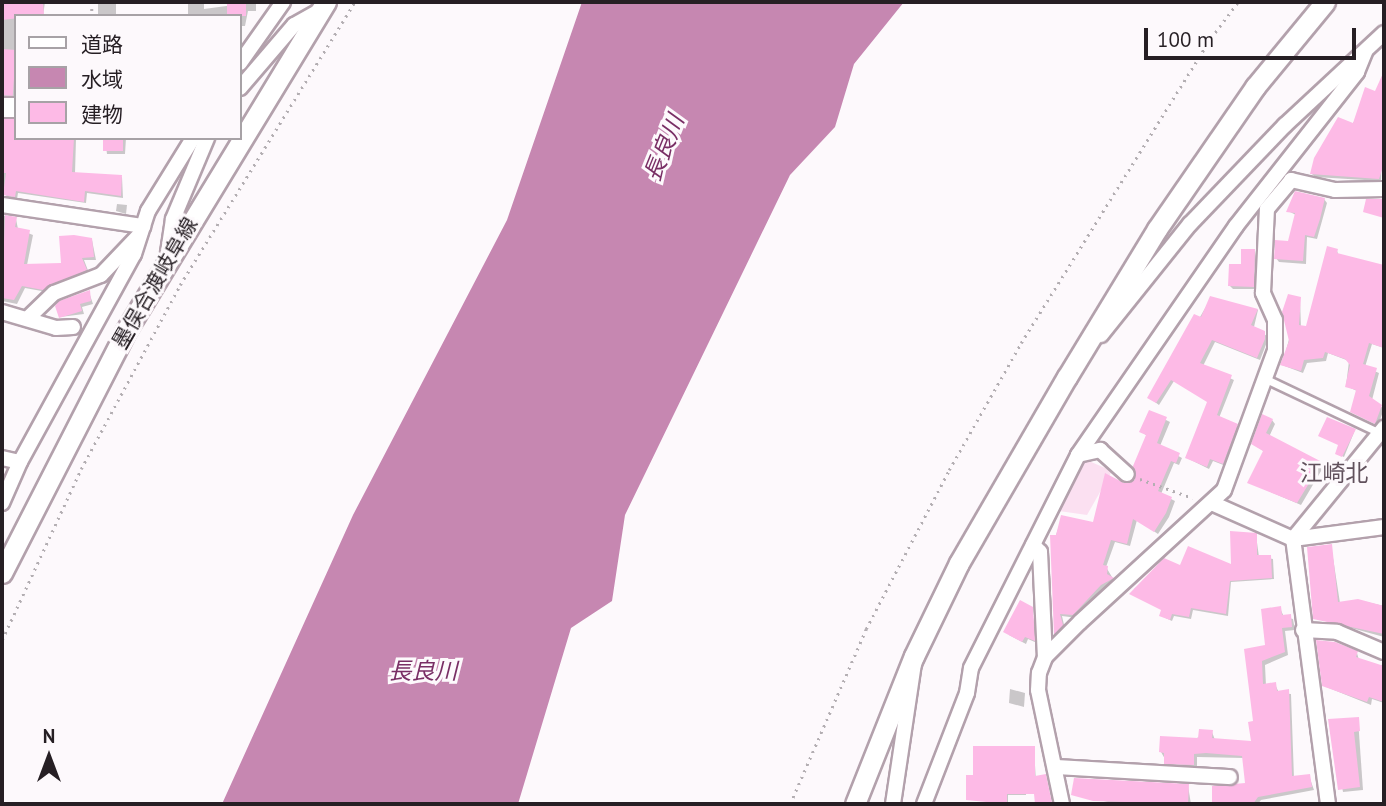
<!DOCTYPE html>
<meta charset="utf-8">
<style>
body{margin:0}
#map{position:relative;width:1386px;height:806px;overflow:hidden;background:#fdf9fc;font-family:"PT Sans","Noto Sans JP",sans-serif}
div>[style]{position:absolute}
.green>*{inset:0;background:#fbe0f1}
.water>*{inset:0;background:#c687b1}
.shadow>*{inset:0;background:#0003;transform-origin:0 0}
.building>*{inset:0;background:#fdbae6;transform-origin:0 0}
.path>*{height:2.5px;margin-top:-1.25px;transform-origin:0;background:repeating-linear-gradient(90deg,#b3aeb2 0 2px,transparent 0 7px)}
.roads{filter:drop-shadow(2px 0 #b3a1ac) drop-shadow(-2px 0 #b3a1ac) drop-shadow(0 2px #b3a1ac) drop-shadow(0 -2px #b3a1ac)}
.lane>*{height:7px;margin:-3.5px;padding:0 3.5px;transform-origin:3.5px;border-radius:3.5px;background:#fff}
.street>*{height:14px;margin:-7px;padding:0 7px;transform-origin:7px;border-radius:7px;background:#fff}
.secondary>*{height:19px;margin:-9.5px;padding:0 9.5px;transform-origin:9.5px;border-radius:9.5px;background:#fff}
span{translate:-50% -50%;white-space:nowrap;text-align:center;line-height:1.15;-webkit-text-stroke:6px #fdf9fc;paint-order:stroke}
.street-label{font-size:21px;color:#261f24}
.water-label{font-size:23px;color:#792e65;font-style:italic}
.neighbourhood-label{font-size:23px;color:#61515c}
.frame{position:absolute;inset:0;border:4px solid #261f24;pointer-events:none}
.legend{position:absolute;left:14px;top:14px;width:228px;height:126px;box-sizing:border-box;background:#fdf9fc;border:2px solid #a7a2a6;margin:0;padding:9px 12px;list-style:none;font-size:21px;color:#261f24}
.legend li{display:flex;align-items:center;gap:14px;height:35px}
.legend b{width:35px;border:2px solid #a7a2a6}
.north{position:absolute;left:14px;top:722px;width:70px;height:70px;-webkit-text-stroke:5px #fdf9fc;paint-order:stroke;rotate:0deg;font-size:19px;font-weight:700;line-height:28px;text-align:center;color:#261f24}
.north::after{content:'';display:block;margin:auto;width:24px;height:32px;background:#261f24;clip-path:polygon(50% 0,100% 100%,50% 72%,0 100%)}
.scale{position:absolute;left:1144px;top:28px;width:212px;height:32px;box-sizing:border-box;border:4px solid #261f24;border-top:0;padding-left:9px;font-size:21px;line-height:24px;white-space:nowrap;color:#261f24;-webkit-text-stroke:5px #fdf9fc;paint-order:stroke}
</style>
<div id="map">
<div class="green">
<div style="clip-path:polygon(1082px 458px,1112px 471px,1087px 515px,1059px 511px)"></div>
</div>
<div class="water">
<div style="clip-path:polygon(582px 2px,904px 2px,854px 64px,835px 127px,790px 175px,625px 515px,612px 601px,571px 628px,518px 804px,222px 804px,353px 515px,507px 220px)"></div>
</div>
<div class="shadow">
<div style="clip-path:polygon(7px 2px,45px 2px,43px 16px,16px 16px,16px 98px,2px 101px,2px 11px)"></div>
<div style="left:98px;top:2px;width:18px;height:14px"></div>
<div style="clip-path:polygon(188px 2px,204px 2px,204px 9px,256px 2px,256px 11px,248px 11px,245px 26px,240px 26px,240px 16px,188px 16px)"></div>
<div style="clip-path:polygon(1384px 70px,1381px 181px,1315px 177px,1312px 174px,1377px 93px)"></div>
<div style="clip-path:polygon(16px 120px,16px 138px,126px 138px,125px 154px,107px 154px,105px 139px,76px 139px,75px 174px,122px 177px,123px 198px,87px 193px,86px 203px,18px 193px,17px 199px,8px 198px,2px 189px,2px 147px)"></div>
<div style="clip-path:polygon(1324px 199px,1327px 203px,1317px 239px,1307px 237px,1306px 264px,1279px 262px,1276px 258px,1290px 242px,1296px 215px,1288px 211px)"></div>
<div style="clip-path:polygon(117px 204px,127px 205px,126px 214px,116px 211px)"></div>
<div style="clip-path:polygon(2px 215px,16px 219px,18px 229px,33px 235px,27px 265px,63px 265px,92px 240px,96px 260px,84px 260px,89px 273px,47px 292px,25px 288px,17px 304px,2px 301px)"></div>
<div style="clip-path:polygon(1255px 251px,1257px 289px,1233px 289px,1229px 285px)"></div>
<div style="clip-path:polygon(1337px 251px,1339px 256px,1384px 266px,1384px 297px,1361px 289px,1384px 309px,1384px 348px,1372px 344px,1365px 367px,1379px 373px,1372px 400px,1384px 409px,1378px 425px,1352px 412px,1357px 391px,1346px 386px,1349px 361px,1328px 353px,1326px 361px,1307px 363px,1303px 373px,1282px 365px,1300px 299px,1301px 328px,1307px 328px)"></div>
<div style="clip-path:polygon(89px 292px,93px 304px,82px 307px,84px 314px,60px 317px)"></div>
<div style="clip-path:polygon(1211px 298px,1258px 310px,1254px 327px,1267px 336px,1267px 342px,1260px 360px,1215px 342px,1203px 366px,1234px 380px,1219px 418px,1240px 429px,1226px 466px,1213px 461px,1209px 469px,1187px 458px,1209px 402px,1174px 381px,1159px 405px,1152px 400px)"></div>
<div style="clip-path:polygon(1150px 412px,1170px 422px,1160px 446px,1182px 458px,1179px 465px,1174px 463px,1161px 494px,1175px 501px,1169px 517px,1158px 534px,1137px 520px,1130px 546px,1115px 542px,1106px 567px,1115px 582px,1077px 618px,1062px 616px,1065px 629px,1058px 637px,1051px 550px,1062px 517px,1094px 525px,1138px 477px,1147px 436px,1141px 431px)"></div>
<div style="clip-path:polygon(1272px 420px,1275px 424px,1269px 437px,1324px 466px,1301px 505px,1250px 483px,1265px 452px,1253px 444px)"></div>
<div style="clip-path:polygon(1355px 430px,1344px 457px,1338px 454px)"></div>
<div style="clip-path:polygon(1256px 535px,1259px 557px,1273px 559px,1274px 579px,1231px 582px,1228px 616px,1193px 610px,1191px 619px,1174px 616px,1172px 621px,1161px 616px,1163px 610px,1132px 594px,1135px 588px,1181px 568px,1233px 566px)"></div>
<div style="clip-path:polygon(1331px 545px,1340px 603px,1358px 600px,1384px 606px,1384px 637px,1315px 618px)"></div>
<div style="clip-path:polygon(1280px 608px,1284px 617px,1293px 619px,1295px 630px,1285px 631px,1288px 655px,1265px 665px,1266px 686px,1275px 684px,1279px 693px,1291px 694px,1294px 778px,1309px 776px,1314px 790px,1261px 800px,1258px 804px,1214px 804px,1214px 787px,1247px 785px,1244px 758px,1197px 757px,1197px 768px,1169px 766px,1161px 752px,1212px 732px,1215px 740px,1253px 743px,1255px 723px,1246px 650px,1267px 647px)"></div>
<div style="clip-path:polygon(1032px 609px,1037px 643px,1028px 639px,1026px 644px,1009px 635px)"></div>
<div style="clip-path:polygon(1357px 653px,1359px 660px,1380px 667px,1384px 662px,1384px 703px,1372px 699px,1371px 705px,1324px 686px)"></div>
<div style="clip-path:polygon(1010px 689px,1025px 693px,1024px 707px,1009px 703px)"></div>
<div style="clip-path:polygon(1358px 719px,1363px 790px,1343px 792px,1330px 721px)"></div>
<div style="clip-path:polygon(1034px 748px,1036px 782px,1027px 782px,1026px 795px,1008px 795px,1008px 804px,968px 799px)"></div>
<div style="clip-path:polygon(1188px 786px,1191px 804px,1117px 804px,1073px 794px)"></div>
</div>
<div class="building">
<div style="clip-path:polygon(4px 2px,43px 2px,44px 15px,2px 20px)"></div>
<div style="clip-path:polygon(246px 2px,246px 16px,227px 16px,227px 4px)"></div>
<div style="left:3px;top:49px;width:13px;height:46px;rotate:4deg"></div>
<div style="clip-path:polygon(1384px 71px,1384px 164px,1379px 179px,1310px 174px,1314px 158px,1338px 117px,1353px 123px,1365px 87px,1375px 91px)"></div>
<div style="clip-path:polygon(2px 119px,16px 119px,15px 138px,74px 138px,72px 172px,122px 175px,121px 196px,85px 191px,84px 202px,16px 191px,15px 197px,3px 195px,6px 173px,2px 173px)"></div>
<div style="left:103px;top:138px;width:20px;height:13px"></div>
<div style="clip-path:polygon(1295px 191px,1325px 198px,1320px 219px,1314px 237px,1305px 235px,1303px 261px,1274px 259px,1275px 240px,1288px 241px,1295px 213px,1286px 212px)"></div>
<div style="clip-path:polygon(1366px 199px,1384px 199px,1384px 218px,1363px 212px)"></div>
<div style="clip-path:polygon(5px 215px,17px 217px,15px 227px,30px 230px,24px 264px,61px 263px,59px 236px,74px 235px,92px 238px,94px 257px,82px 258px,87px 270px,43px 290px,22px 286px,14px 300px,2px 298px)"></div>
<div style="clip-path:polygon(1327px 246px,1338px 249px,1337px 253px,1384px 265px,1384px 348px,1369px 343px,1363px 364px,1377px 368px,1369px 396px,1382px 405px,1375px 424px,1350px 412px,1356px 390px,1345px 387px,1350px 365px,1345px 359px,1325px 352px,1323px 358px,1304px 360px,1301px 371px,1280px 365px,1289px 341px,1282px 312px,1288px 294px,1301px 297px,1299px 325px,1306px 326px)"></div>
<div style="clip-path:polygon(1241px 249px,1255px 249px,1254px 287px,1228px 286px,1229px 264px,1241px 264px)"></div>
<div style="clip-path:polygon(90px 290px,91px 301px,80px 304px,82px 311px,59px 318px,55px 306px,59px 301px)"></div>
<div style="clip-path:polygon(1210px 296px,1258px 309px,1251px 325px,1265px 331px,1265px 339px,1257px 358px,1212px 340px,1200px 363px,1232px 375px,1217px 415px,1238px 424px,1223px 464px,1210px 459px,1207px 467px,1185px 458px,1207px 402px,1171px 380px,1156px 403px,1147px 398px,1194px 314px,1201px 317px)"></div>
<div style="clip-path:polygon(1149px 410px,1167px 417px,1157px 443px,1180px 453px,1176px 463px,1171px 461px,1158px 491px,1172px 497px,1166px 513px,1154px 532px,1133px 519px,1127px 544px,1111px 540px,1103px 565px,1108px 566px,1107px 574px,1114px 578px,1101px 585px,1073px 615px,1060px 614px,1063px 625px,1054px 635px,1050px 535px,1056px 535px,1061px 515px,1093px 522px,1105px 473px,1124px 483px,1135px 480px,1133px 466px,1146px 435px,1139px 432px)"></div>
<div style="clip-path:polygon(1262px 414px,1273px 419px,1266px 433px,1322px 462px,1297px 503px,1247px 483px,1263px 451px,1251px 444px)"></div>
<div style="clip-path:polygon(1327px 417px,1356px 429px,1342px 457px,1335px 454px,1338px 445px,1318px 436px)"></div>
<div style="clip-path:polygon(1230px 531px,1257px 533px,1257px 555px,1271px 555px,1272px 578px,1230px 581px,1226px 614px,1191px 608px,1189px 617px,1172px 614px,1170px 620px,1159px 616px,1161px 610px,1129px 594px,1164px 558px,1180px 565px,1188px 546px,1231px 564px)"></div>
<div style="clip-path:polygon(1332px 544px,1338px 602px,1358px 599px,1384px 606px,1384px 634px,1313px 619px,1307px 547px)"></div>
<div style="clip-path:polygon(1020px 600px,1033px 607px,1035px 641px,1025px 637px,1022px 642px,1003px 632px)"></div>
<div style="clip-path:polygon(1281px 606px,1282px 615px,1291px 614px,1292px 627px,1282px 628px,1285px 652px,1262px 661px,1263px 684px,1276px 682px,1277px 691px,1289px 689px,1292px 776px,1310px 774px,1312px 787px,1258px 797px,1253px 804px,1212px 804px,1212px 786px,1245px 783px,1242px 756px,1206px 753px,1194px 754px,1194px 765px,1164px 764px,1164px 753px,1159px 752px,1160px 736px,1198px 738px,1199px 729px,1213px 730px,1212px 738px,1251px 741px,1248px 722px,1253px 721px,1244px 649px,1265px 645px,1261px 609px)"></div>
<div style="clip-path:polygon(1316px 640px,1335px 642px,1358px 651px,1356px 657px,1384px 666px,1384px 702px,1369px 697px,1367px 702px,1322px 686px)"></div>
<div style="clip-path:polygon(1359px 717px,1360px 731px,1354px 732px,1360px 787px,1338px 790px,1328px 719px)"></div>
<div style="clip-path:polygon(973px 746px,1035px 746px,1035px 776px,1046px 774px,1052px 803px,1035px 804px,1034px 794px,1007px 794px,1007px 804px,966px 800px,966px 775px,973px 775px)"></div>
<div style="clip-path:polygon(1074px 778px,1189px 784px,1188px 804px,1093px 801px,1071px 795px)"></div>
</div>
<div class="path">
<div style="left:92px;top:2px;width:14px;rotate:90deg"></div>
<div style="left:1140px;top:479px;width:56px;rotate:19.7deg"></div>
<div style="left:2px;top:640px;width:188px;rotate:-65.2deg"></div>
<div style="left:81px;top:469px;width:209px;rotate:-61.7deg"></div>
<div style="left:180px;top:285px;width:333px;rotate:-58.3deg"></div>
<div style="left:790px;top:804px;width:191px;rotate:-66.5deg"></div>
<div style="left:866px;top:629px;width:179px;rotate:-62.4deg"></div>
<div style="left:949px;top:470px;width:146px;rotate:-60.4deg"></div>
<div style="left:1021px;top:343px;width:359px;rotate:-58.1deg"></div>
<div style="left:1211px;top:38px;width:45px;rotate:-53.1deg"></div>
</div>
<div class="roads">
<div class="lane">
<div style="left:1266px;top:379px;width:128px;rotate:25.4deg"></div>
</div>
<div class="street">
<div style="left:240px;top:63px;width:75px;rotate:-54.8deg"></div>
<div style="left:240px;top:88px;width:83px;rotate:-49.4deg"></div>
<div style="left:294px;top:25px;width:31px;rotate:-29deg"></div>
<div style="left:2px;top:205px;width:143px;rotate:8.5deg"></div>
<div style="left:167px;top:259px;width:40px;rotate:-81.5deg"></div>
<div style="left:173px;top:219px;width:88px;rotate:-67.2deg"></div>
<div style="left:2px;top:312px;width:56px;rotate:16.5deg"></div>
<div style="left:56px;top:328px;width:17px;rotate:-3deg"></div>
<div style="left:28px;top:318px;width:36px;rotate:-44deg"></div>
<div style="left:54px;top:293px;width:50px;rotate:-21deg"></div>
<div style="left:101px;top:275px;width:57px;rotate:-46.4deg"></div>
<div style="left:1101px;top:335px;width:142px;rotate:-51.3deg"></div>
<div style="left:1190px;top:224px;width:137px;rotate:-46.2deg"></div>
<div style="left:1285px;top:125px;width:135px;rotate:-42.9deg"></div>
<div style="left:1078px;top:455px;width:23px;rotate:-13deg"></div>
<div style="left:1100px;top:450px;width:36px;rotate:42deg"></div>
<div style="left:2px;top:458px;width:18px;rotate:13deg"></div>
<div style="left:20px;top:462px;width:237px;rotate:-61.3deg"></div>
<div style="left:134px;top:254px;width:45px;rotate:-72deg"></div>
<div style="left:148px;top:211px;width:86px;rotate:-58.3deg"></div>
<div style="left:2px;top:503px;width:45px;rotate:-66.3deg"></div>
<div style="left:1214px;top:504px;width:86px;rotate:23.9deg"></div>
<div style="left:1293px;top:539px;width:92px;rotate:-7.5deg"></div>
<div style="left:1033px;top:545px;width:10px;rotate:45deg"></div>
<div style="left:1040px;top:552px;width:105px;rotate:87.3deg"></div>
<div style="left:1303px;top:630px;width:34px;rotate:3deg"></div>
<div style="left:1337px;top:632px;width:51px;rotate:23.1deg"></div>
<div style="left:1055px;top:767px;width:175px;rotate:3.3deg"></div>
<div style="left:893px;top:804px;width:142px;rotate:-81.5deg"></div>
<div style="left:924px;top:804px;width:119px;rotate:-68.8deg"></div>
<div style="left:967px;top:693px;width:25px;rotate:-81deg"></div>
<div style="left:971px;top:668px;width:238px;rotate:-63.3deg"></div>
<div style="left:1078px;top:455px;width:278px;rotate:-55.4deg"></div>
<div style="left:1236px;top:226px;width:196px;rotate:-51.8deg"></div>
<div style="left:1357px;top:72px;width:22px;rotate:-68deg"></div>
<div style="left:1062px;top:804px;width:116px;rotate:-101.9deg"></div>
<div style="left:1038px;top:690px;width:17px;rotate:-87deg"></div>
<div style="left:1039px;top:673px;width:17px;rotate:-69deg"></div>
<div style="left:1045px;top:657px;width:49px;rotate:-45deg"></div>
<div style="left:1080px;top:622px;width:195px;rotate:-42.5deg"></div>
<div style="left:1224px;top:490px;width:148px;rotate:-69.9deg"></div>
<div style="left:1275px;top:351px;width:31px;rotate:-90deg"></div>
<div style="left:1275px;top:320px;width:30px;rotate:-114deg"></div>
<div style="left:1263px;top:293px;width:84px;rotate:-87.3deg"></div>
<div style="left:1267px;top:209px;width:38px;rotate:-50deg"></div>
<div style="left:1291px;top:180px;width:45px;rotate:12.8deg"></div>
<div style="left:1335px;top:190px;width:49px;rotate:-1.2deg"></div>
<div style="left:1328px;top:804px;width:267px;rotate:-97.5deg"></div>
<div style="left:1293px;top:539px;width:144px;rotate:-50.7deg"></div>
</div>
<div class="secondary">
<div style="left:2px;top:107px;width:14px"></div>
<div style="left:2px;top:573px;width:274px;rotate:-62.9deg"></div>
<div style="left:127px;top:329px;width:383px;rotate:-58.7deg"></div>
<div style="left:855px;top:804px;width:159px;rotate:-68.3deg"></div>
<div style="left:914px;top:656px;width:103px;rotate:-64.2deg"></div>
<div style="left:959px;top:563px;width:215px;rotate:-59.9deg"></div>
<div style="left:1067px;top:377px;width:173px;rotate:-58.7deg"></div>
<div style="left:1157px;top:229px;width:173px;rotate:-55.4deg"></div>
<div style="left:1255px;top:87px;width:110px;rotate:-50.5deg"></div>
</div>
</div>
<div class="street-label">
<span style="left:155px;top:283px;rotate:-60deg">墨俣合渡岐阜線</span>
</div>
<div class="water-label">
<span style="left:664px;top:148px;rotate:-68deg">長良川</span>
<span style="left:423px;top:671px">長良川</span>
</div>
<div class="neighbourhood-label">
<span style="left:1334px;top:473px">江崎北</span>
</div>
<div class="frame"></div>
<ul class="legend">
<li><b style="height:9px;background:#fff"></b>道路</li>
<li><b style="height:19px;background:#c687b1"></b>水域</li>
<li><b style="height:19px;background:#fdbae6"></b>建物</li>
</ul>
<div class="north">N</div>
<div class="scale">100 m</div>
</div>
